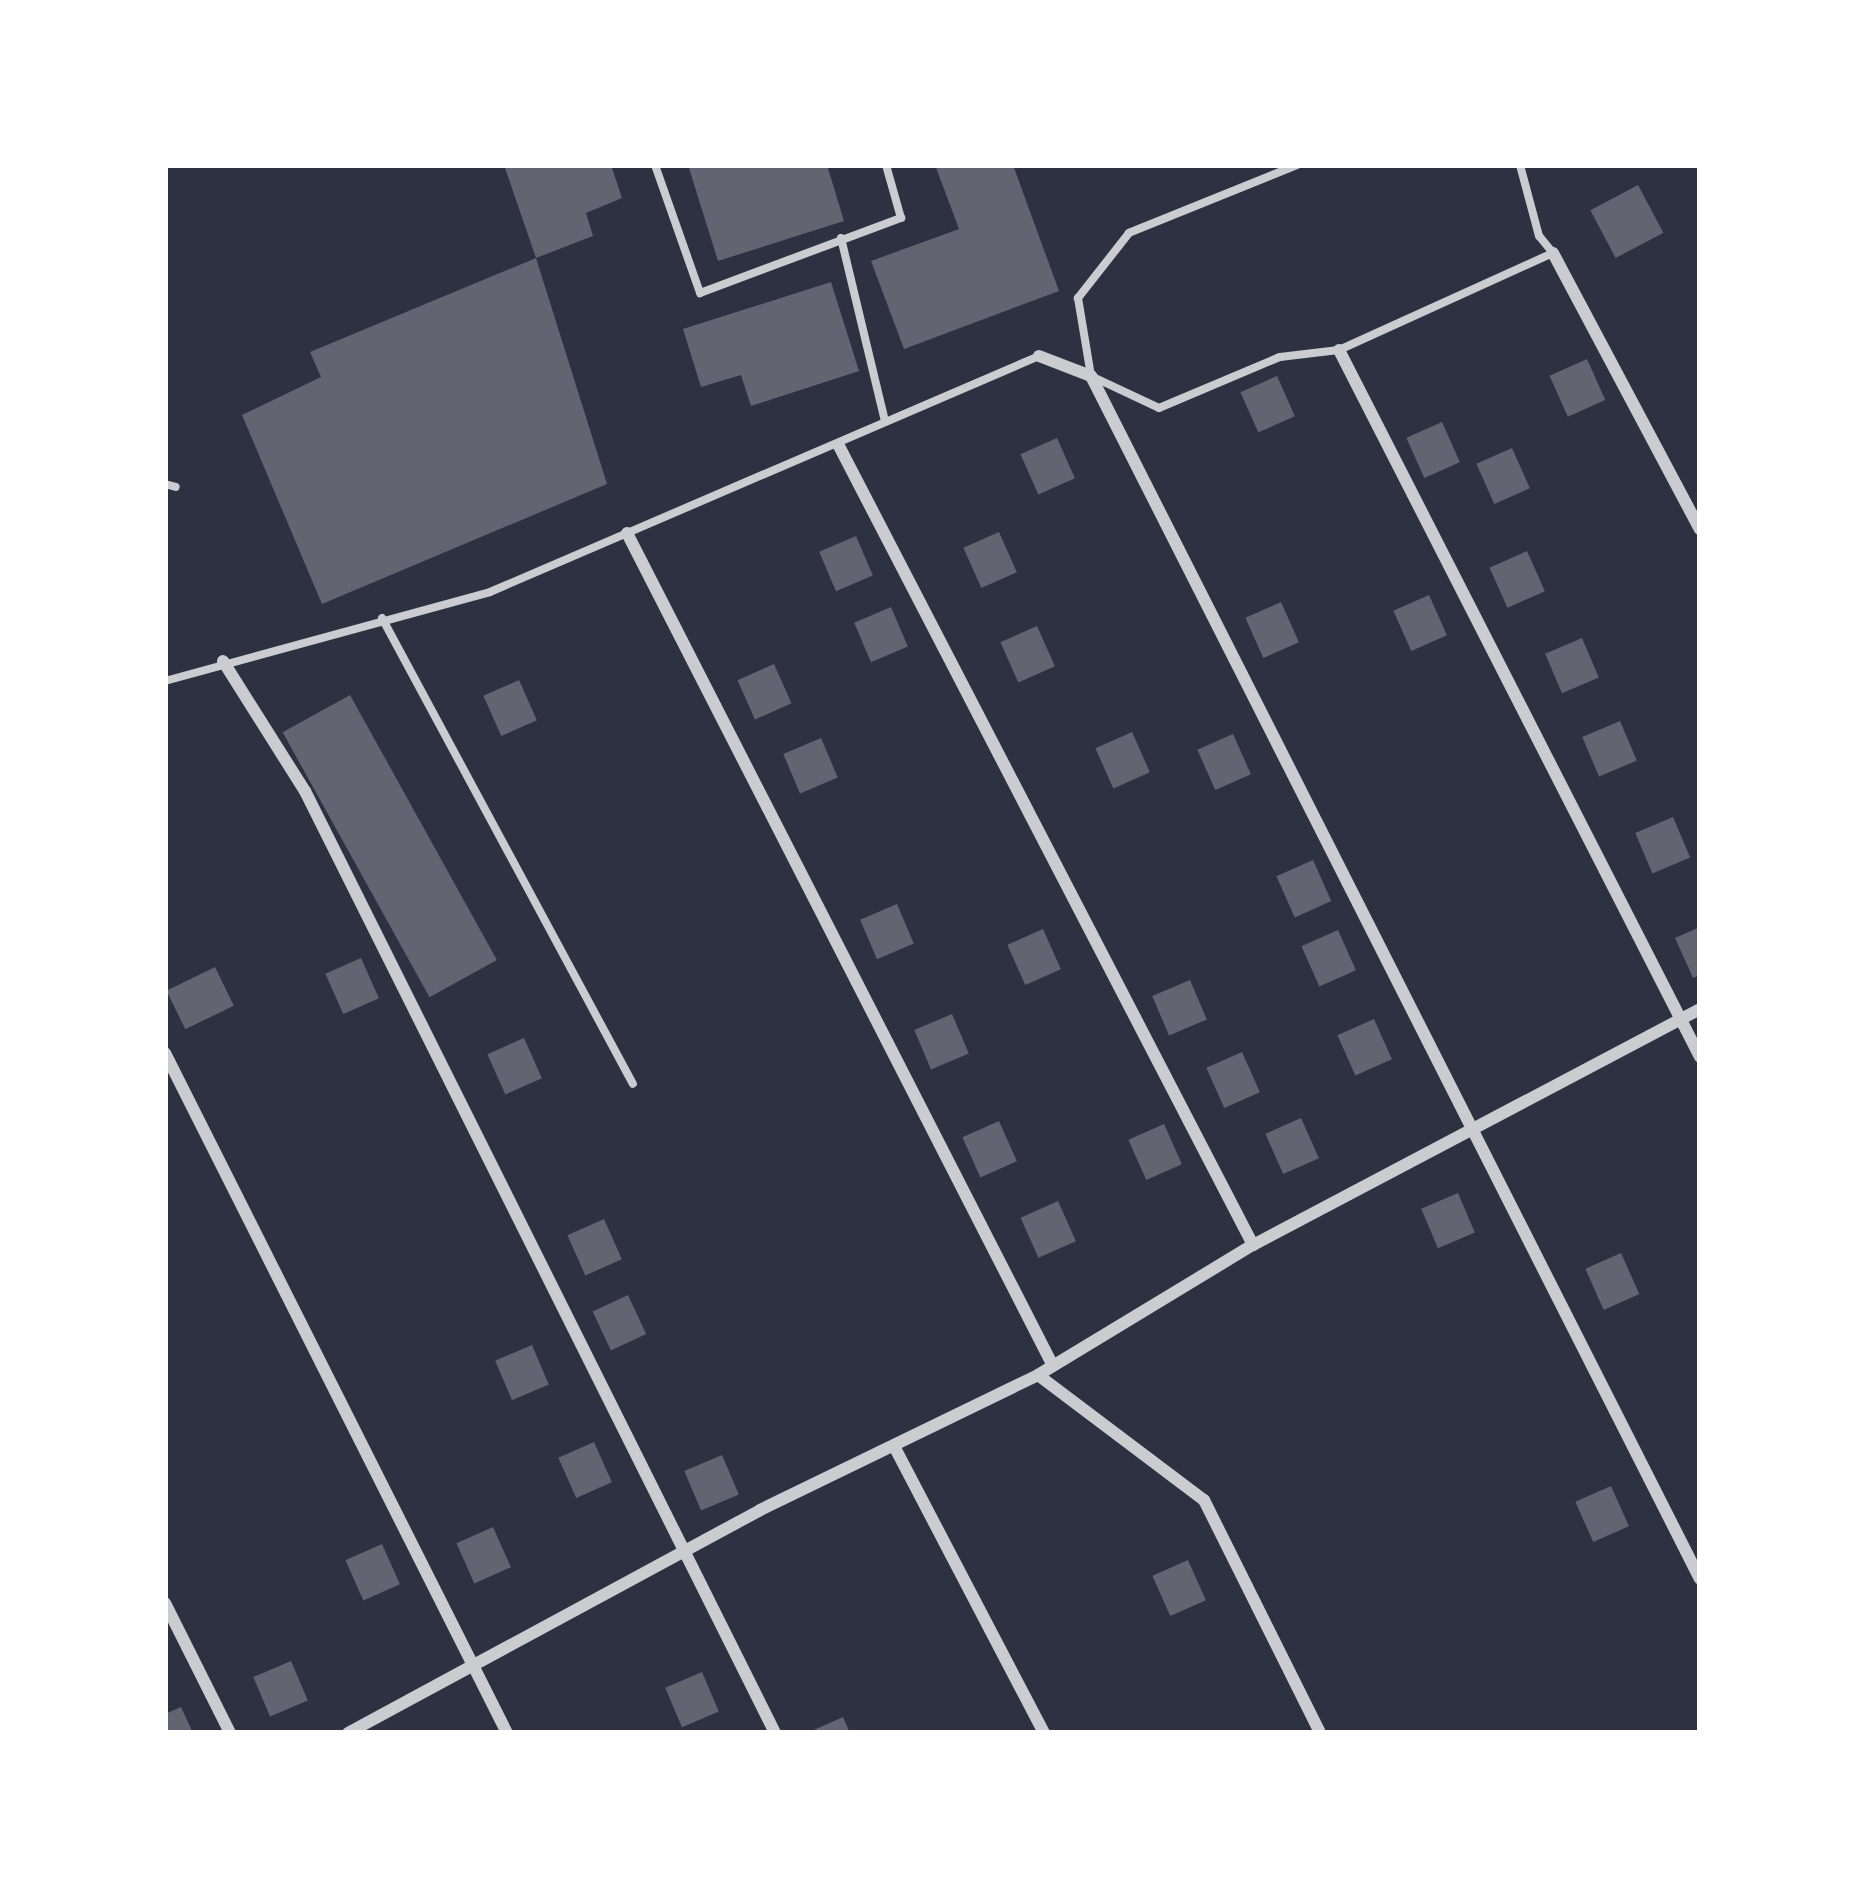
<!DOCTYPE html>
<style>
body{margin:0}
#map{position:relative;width:1865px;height:1898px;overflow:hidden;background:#2d3142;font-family:Mulish,sans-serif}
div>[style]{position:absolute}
.building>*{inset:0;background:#626471;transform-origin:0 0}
.service>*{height:8px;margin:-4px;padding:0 4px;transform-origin:4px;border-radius:4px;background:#caccd0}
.minor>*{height:12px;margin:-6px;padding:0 6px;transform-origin:6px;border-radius:6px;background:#caccd0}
span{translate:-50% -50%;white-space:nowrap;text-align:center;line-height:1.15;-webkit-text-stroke:12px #fff;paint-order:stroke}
.frame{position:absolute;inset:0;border:168px solid #fff;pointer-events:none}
</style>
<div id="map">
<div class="building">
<div style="clip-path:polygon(504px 165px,611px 165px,622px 198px,586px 213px,593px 236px,536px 258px,607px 484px,322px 604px,242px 415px,321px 377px,310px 352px,536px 258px)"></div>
<div style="clip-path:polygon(688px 165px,827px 165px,844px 221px,718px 261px)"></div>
<div style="clip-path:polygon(935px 165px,1013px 165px,1059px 291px,904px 349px,871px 261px,959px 229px)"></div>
<div style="left:1638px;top:185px;width:54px;height:54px;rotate:62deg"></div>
<div style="clip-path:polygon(831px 282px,859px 371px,751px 406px,741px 375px,701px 387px,683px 329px)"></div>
<div style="left:1587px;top:359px;width:45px;height:41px;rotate:66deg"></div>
<div style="left:1277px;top:376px;width:44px;height:40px;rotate:66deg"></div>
<div style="left:1442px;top:422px;width:44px;height:39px;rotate:66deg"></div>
<div style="left:1057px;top:438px;width:44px;height:40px;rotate:66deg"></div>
<div style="left:1512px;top:448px;width:44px;height:39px;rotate:66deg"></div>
<div style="left:999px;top:532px;width:44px;height:39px;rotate:66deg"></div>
<div style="left:856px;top:536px;width:43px;height:40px;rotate:67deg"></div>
<div style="left:1527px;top:551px;width:44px;height:41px;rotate:66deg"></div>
<div style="left:1429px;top:595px;width:44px;height:39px;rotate:66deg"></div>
<div style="left:1281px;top:602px;width:44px;height:39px;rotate:66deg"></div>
<div style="left:891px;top:607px;width:43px;height:40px;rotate:67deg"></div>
<div style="left:1037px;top:626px;width:44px;height:40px;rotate:66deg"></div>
<div style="left:1582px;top:638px;width:43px;height:40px;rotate:67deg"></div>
<div style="left:774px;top:664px;width:43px;height:40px;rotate:66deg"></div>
<div style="left:519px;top:680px;width:44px;height:39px;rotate:66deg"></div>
<div style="left:350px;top:695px;width:303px;height:77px;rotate:61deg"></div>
<div style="left:1620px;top:721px;width:43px;height:41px;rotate:67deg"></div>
<div style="left:1132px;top:732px;width:44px;height:40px;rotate:66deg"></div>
<div style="left:1233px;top:734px;width:44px;height:39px;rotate:66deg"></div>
<div style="left:821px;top:738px;width:43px;height:41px;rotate:67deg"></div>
<div style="left:1673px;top:817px;width:44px;height:41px;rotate:67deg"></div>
<div style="left:1313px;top:860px;width:45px;height:40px;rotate:66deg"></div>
<div style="left:897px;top:904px;width:43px;height:40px;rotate:67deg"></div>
<div style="clip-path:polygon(1700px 927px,1700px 975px,1693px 978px,1675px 938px)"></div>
<div style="left:1043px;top:929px;width:44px;height:39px;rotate:66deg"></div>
<div style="left:1338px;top:930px;width:44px;height:40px;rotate:66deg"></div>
<div style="left:361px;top:958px;width:44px;height:39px;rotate:66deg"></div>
<div style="left:215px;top:967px;width:43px;height:54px;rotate:64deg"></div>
<div style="left:1190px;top:980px;width:43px;height:41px;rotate:67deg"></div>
<div style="left:952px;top:1014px;width:43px;height:41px;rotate:67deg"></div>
<div style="left:1374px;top:1019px;width:44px;height:40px;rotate:66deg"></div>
<div style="left:524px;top:1038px;width:44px;height:40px;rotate:66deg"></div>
<div style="left:1242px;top:1052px;width:44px;height:39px;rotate:66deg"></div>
<div style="left:1301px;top:1118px;width:44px;height:39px;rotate:66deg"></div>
<div style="left:999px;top:1121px;width:44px;height:40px;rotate:66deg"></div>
<div style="left:1164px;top:1124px;width:44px;height:39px;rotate:66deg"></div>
<div style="left:1458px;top:1193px;width:43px;height:40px;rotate:67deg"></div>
<div style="left:1058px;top:1201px;width:44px;height:41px;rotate:66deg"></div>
<div style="left:604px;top:1219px;width:44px;height:40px;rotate:66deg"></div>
<div style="left:1621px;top:1253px;width:45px;height:39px;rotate:66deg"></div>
<div style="left:628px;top:1295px;width:43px;height:39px;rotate:65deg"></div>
<div style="left:532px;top:1345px;width:43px;height:40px;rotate:67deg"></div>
<div style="left:594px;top:1442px;width:44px;height:39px;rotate:66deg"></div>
<div style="left:722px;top:1455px;width:43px;height:41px;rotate:67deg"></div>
<div style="left:1611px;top:1486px;width:44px;height:39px;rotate:66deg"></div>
<div style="left:493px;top:1527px;width:44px;height:40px;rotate:66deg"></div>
<div style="left:382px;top:1544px;width:44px;height:40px;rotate:66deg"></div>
<div style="left:1188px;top:1560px;width:44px;height:39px;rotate:66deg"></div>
<div style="left:291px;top:1661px;width:43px;height:41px;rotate:67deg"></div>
<div style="left:702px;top:1672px;width:43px;height:40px;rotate:67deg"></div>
<div style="clip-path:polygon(181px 1707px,193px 1733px,165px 1733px,165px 1714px)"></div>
<div style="clip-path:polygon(843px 1717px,850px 1733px,807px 1733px)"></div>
</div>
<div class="service">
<div style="left:655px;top:165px;width:136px;rotate:70.6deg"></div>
<div style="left:700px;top:293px;width:215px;rotate:-20.5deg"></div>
<div style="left:901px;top:218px;width:55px;rotate:-105.8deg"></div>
<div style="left:1297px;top:165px;width:181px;rotate:158deg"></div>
<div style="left:1129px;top:233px;width:83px;rotate:128.1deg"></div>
<div style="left:1078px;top:298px;width:79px;rotate:80.5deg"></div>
<div style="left:1091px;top:376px;width:75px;rotate:25.2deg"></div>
<div style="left:1159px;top:408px;width:131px;rotate:-22.9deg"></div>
<div style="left:1280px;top:357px;width:59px;rotate:-6.8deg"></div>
<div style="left:1339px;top:350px;width:235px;rotate:-24.4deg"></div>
<div style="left:1553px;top:253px;width:22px;rotate:-129deg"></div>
<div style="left:1539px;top:236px;width:73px;rotate:-105deg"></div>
<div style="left:841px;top:238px;width:188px;rotate:76.5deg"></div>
<div style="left:165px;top:484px;width:11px;rotate:15deg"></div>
<div style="left:382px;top:618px;width:529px;rotate:61.69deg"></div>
<div style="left:165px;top:681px;width:337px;rotate:-15.3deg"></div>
<div style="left:490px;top:592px;width:598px;rotate:-23.26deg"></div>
</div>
<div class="minor">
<div style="left:1553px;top:253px;width:313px;rotate:62deg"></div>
<div style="left:1339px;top:350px;width:794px;rotate:62.95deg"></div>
<div style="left:1039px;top:356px;width:56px;rotate:21deg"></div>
<div style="left:1091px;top:376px;width:1348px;rotate:63.15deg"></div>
<div style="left:839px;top:446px;width:900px;rotate:62.61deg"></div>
<div style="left:627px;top:533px;width:933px;rotate:62.91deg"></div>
<div style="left:223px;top:661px;width:154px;rotate:57.8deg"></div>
<div style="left:305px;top:791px;width:1053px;rotate:63.48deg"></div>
<div style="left:165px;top:1053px;width:761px;rotate:63.3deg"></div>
<div style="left:1038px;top:1375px;width:208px;rotate:37deg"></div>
<div style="left:1204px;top:1500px;width:260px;rotate:63.5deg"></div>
<div style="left:894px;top:1446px;width:324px;rotate:62.4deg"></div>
<div style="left:165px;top:1603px;width:145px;rotate:63.4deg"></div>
<div style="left:348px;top:1733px;width:468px;rotate:-28.4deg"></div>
<div style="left:760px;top:1510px;width:309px;rotate:-25.9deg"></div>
<div style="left:1038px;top:1375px;width:251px;rotate:-31.2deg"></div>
<div style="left:1253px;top:1245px;width:505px;rotate:-27.83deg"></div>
</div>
<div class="frame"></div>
</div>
